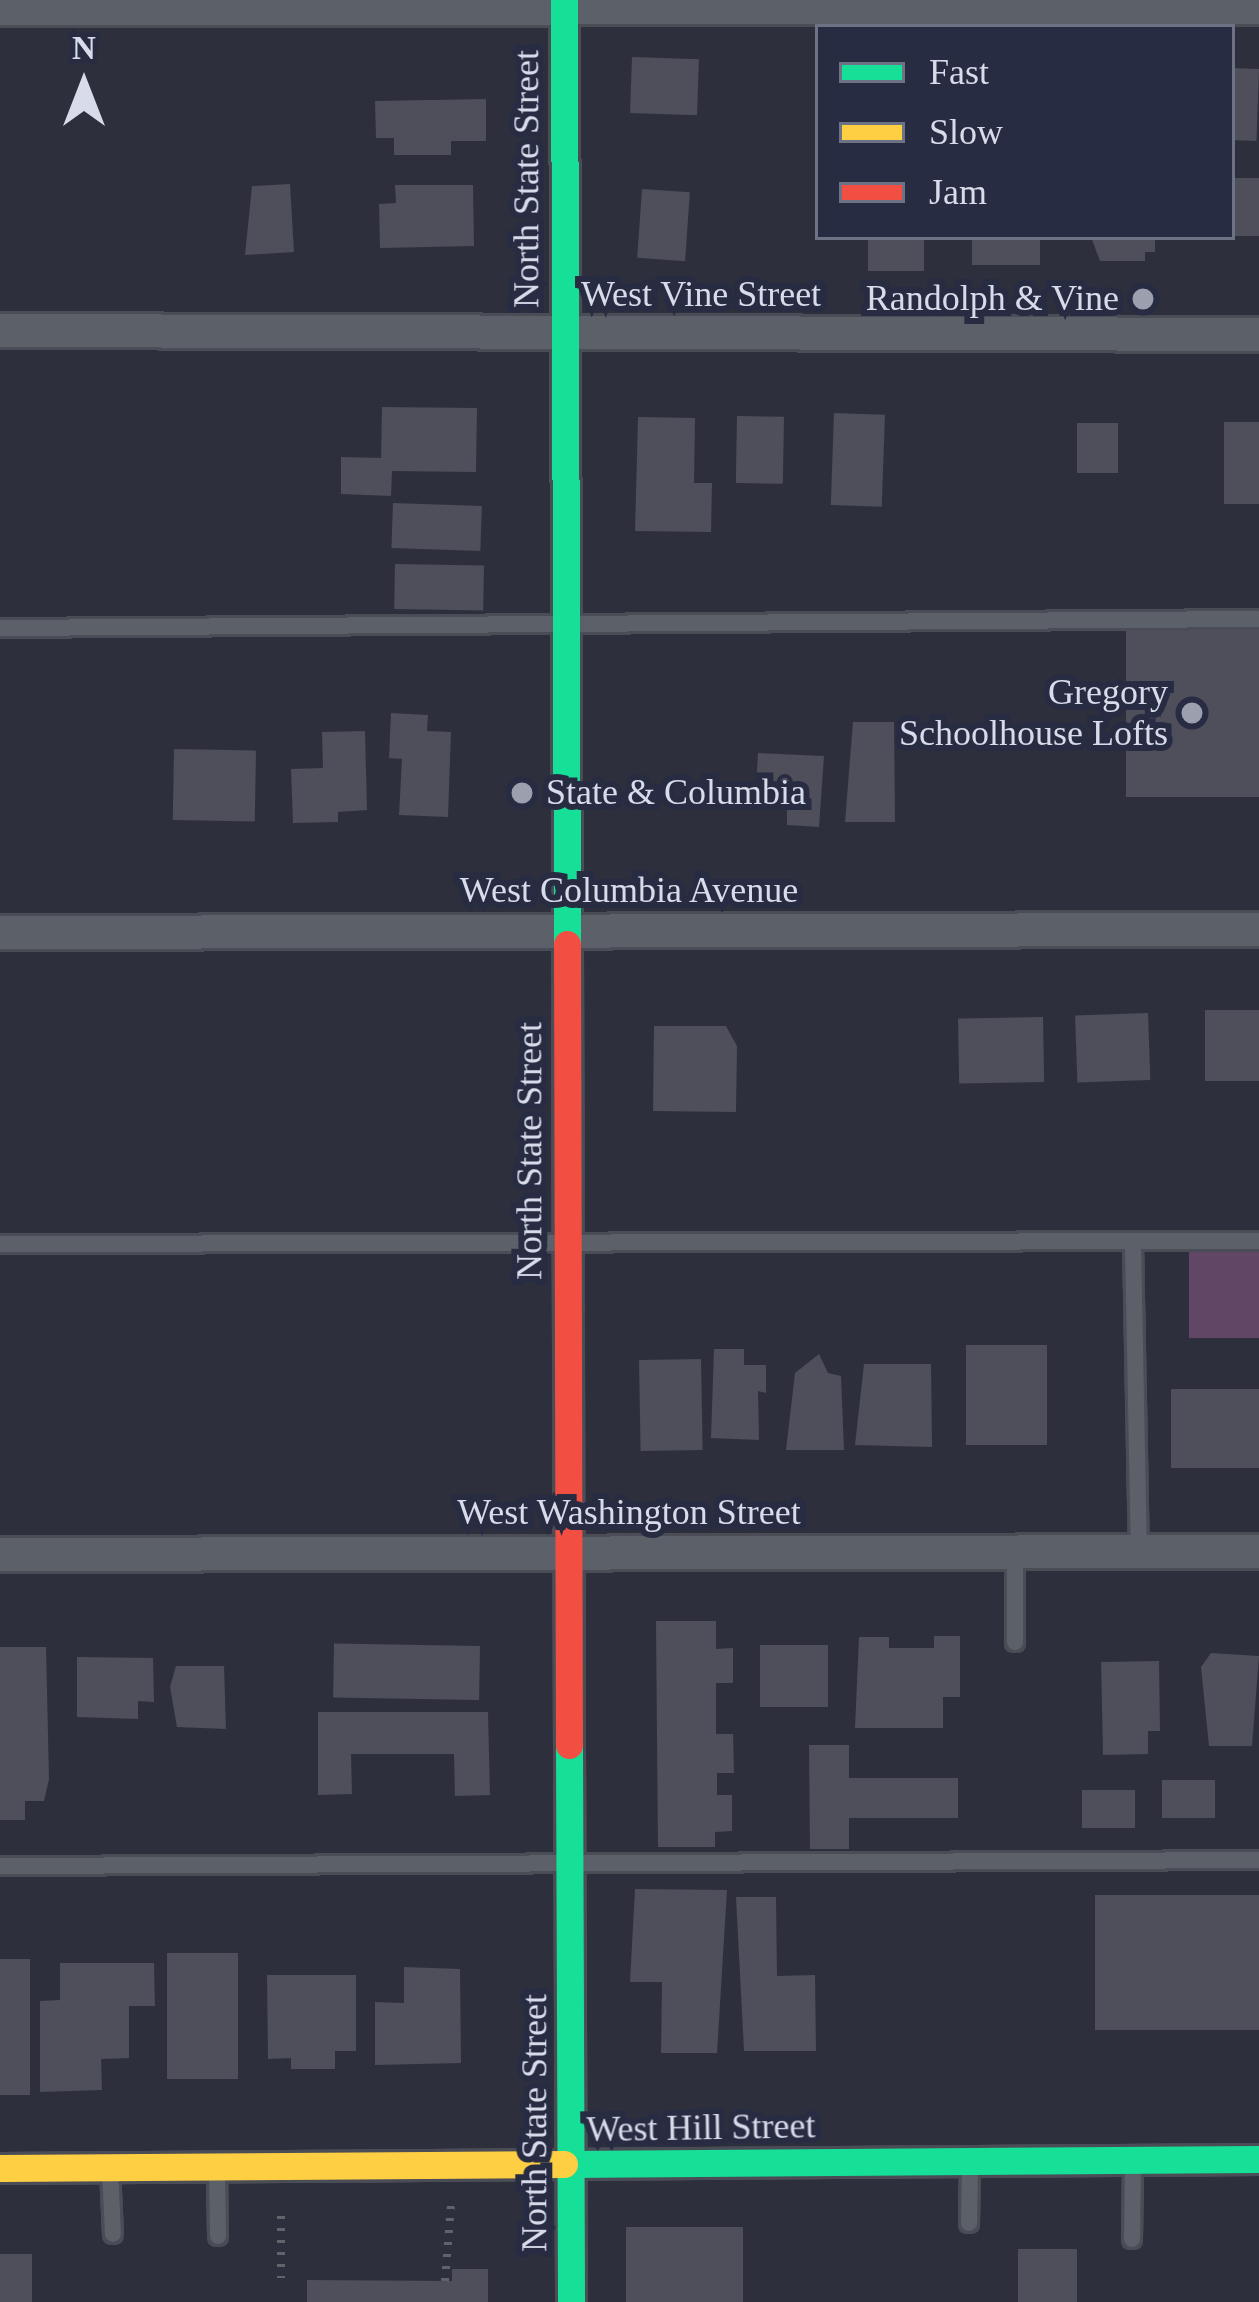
<!DOCTYPE html>
<style>
body{margin:0}
#map{position:relative;width:1259px;height:2302px;overflow:hidden;background:#2d303c;font-family:"Times New Roman",serif}
div>[style]{position:absolute}
.green>*{inset:0;background:#614666;transform-origin:0 0}
.building>*{inset:0;background:#4f4e5b;transform-origin:0 0}
.path>*{height:8px;margin-top:-4px;transform-origin:0;background:repeating-linear-gradient(90deg,#60636a 0 3px,transparent 0 12px)}
.roads{filter:drop-shadow(3px 0 #4a4c56) drop-shadow(-3px 0 #4a4c56) drop-shadow(0 3px #4a4c56) drop-shadow(0 -3px #4a4c56)}
.lane>*{height:16px;margin:-8px;padding:0 8px;transform-origin:8px;border-radius:8px;background:#5c6068}
.street>*{height:33px;margin:-16.5px;padding:0 16.5px;transform-origin:16.5px;border-radius:16.5px;background:#5c6068}
.fast>*{height:27px;margin:-13.5px;padding:0 13.5px;transform-origin:13.5px;border-radius:13.5px;background:#16e098}
.slow>*{height:27px;margin:-13.5px;padding:0 13.5px;transform-origin:13.5px;border-radius:13.5px;background:#ffcf43}
.jam>*{height:27px;margin:-13.5px;padding:0 13.5px;transform-origin:13.5px;border-radius:13.5px;background:#f24e42}
.dots>*{width:33px;height:33px;translate:-50% -50%;box-sizing:border-box;border:6px solid #272c42;border-radius:50%}
span{translate:-50% -50%;white-space:nowrap;text-align:center;line-height:1.15;-webkit-text-stroke:12px #272c42;paint-order:stroke}
.street-label{font-size:36px;color:#d7dbea}
.poi-label{font-size:36px;color:#d7dbea}
.right{translate:-100% -50%;text-align:right}
.left{translate:0 -50%;text-align:left}
.legend{position:absolute;left:815px;top:24px;width:420px;height:216px;box-sizing:border-box;background:#272c42;border:3px solid #6d7285;margin:0;padding:15px 21px;list-style:none;font-size:36px;color:#d7dbea}
.legend li{display:flex;align-items:center;gap:24px;height:60px}
.legend b{width:60px;border:3px solid #6d7285}
.north{position:absolute;left:24px;top:24px;width:120px;height:120px;-webkit-text-stroke:9px #272c42;paint-order:stroke;rotate:0deg;font-size:33px;font-weight:700;line-height:48px;text-align:center;color:#d7dbea}
.north::after{content:'';display:block;margin:auto;width:42px;height:54px;background:#d7dbea;clip-path:polygon(50% 0,100% 100%,50% 72%,0 100%)}
</style>
<div id="map">
<div class="green">
<div style="left:1189px;top:1250px;width:70px;height:88px"></div>
</div>
<div class="building">
<div style="left:632px;top:57px;width:67px;height:56px;rotate:2deg"></div>
<div style="left:1232px;top:68px;width:27px;height:72px;rotate:2deg"></div>
<div style="clip-path:polygon(486px 99px,486px 141px,451px 141px,451px 155px,394px 155px,394px 138px,376px 138px,375px 101px)"></div>
<div style="left:1232px;top:178px;width:27px;height:58px"></div>
<div style="clip-path:polygon(290px 184px,294px 252px,245px 255px,252px 186px)"></div>
<div style="clip-path:polygon(395px 185px,473px 185px,474px 246px,380px 248px,379px 204px,396px 203px)"></div>
<div style="left:642px;top:189px;width:48px;height:69px;rotate:4deg"></div>
<div style="left:868px;top:237px;width:56px;height:34px"></div>
<div style="left:972px;top:237px;width:68px;height:28px"></div>
<div style="clip-path:polygon(1091px 237px,1155px 237px,1155px 252px,1145px 252px,1145px 261px,1100px 261px)"></div>
<div style="clip-path:polygon(382px 407px,477px 408px,476px 472px,392px 471px,391px 496px,341px 494px,341px 457px,381px 458px)"></div>
<div style="left:834px;top:413px;width:51px;height:92px;rotate:2deg"></div>
<div style="left:737px;top:416px;width:47px;height:67px;rotate:1deg"></div>
<div style="clip-path:polygon(638px 417px,695px 418px,694px 483px,712px 483px,711px 532px,635px 531px)"></div>
<div style="left:1259px;top:422px;width:82px;height:35px;rotate:90deg"></div>
<div style="left:1077px;top:423px;width:41px;height:50px"></div>
<div style="left:393px;top:503px;width:89px;height:45px;rotate:2deg"></div>
<div style="left:395px;top:564px;width:89px;height:45px;rotate:1deg"></div>
<div style="left:1126px;top:628px;width:133px;height:169px"></div>
<div style="clip-path:polygon(391px 713px,428px 715px,427px 731px,451px 732px,448px 817px,399px 815px,402px 759px,389px 758px)"></div>
<div style="clip-path:polygon(853px 722px,894px 722px,895px 822px,845px 822px)"></div>
<div style="clip-path:polygon(365px 731px,367px 810px,338px 812px,338px 822px,293px 823px,291px 769px,323px 768px,322px 732px)"></div>
<div style="left:174px;top:749px;width:82px;height:71px;rotate:1deg"></div>
<div style="clip-path:polygon(758px 753px,824px 756px,819px 827px,787px 825px,787px 810px,755px 808px)"></div>
<div style="left:1205px;top:1010px;width:54px;height:71px"></div>
<div style="left:1148px;top:1013px;width:67px;height:73px;rotate:88deg"></div>
<div style="left:1043px;top:1017px;width:65px;height:85px;rotate:89deg"></div>
<div style="clip-path:polygon(654px 1026px,726px 1026px,737px 1046px,736px 1112px,653px 1111px)"></div>
<div style="left:966px;top:1345px;width:81px;height:100px"></div>
<div style="clip-path:polygon(714px 1349px,744px 1349px,744px 1365px,766px 1365px,766px 1393px,758px 1391px,759px 1440px,711px 1438px)"></div>
<div style="clip-path:polygon(819px 1354px,828px 1373px,841px 1376px,844px 1450px,786px 1450px,795px 1373px)"></div>
<div style="left:701px;top:1359px;width:91px;height:62px;rotate:89deg"></div>
<div style="clip-path:polygon(864px 1364px,931px 1364px,932px 1447px,855px 1445px)"></div>
<div style="left:1171px;top:1389px;width:88px;height:79px"></div>
<div style="clip-path:polygon(656px 1621px,716px 1621px,716px 1649px,733px 1648px,733px 1683px,716px 1683px,716px 1734px,733px 1734px,734px 1773px,717px 1773px,717px 1795px,732px 1795px,732px 1831px,715px 1832px,715px 1847px,658px 1847px)"></div>
<div style="clip-path:polygon(934px 1636px,960px 1636px,960px 1697px,943px 1697px,943px 1728px,855px 1728px,859px 1637px,889px 1637px,889px 1648px,934px 1648px)"></div>
<div style="left:828px;top:1645px;width:62px;height:68px;rotate:90deg"></div>
<div style="left:480px;top:1646px;width:54px;height:146px;rotate:91deg"></div>
<div style="clip-path:polygon(0 1647px,46px 1647px,49px 1779px,44px 1801px,25px 1801px,25px 1820px,0 1820px)"></div>
<div style="clip-path:polygon(1211px 1653px,1259px 1656px,1252px 1746px,1209px 1746px,1201px 1667px)"></div>
<div style="clip-path:polygon(77px 1657px,153px 1658px,154px 1702px,138px 1701px,138px 1719px,77px 1717px)"></div>
<div style="clip-path:polygon(1159px 1661px,1160px 1731px,1148px 1731px,1148px 1754px,1103px 1755px,1101px 1662px)"></div>
<div style="clip-path:polygon(176px 1666px,224px 1666px,226px 1729px,177px 1727px,170px 1687px)"></div>
<div style="clip-path:polygon(318px 1712px,488px 1712px,490px 1795px,455px 1796px,454px 1754px,351px 1754px,352px 1794px,318px 1795px)"></div>
<div style="clip-path:polygon(809px 1745px,849px 1745px,849px 1778px,958px 1778px,958px 1818px,849px 1818px,849px 1849px,810px 1849px)"></div>
<div style="left:1215px;top:1780px;width:38px;height:53px;rotate:90deg"></div>
<div style="left:1135px;top:1790px;width:38px;height:53px;rotate:90deg"></div>
<div style="clip-path:polygon(635px 1889px,727px 1890px,717px 2053px,661px 2053px,662px 1982px,630px 1982px)"></div>
<div style="left:1259px;top:1895px;width:135px;height:164px;rotate:90deg"></div>
<div style="clip-path:polygon(736px 1897px,776px 1897px,777px 1976px,815px 1975px,816px 2051px,744px 2051px)"></div>
<div style="left:238px;top:1953px;width:126px;height:71px;rotate:90deg"></div>
<div style="left:0;top:1959px;width:30px;height:136px"></div>
<div style="clip-path:polygon(60px 1963px,154px 1963px,155px 2006px,129px 2006px,129px 2058px,101px 2059px,102px 2090px,40px 2092px,40px 2001px,60px 2000px)"></div>
<div style="clip-path:polygon(404px 1967px,460px 1969px,461px 2063px,375px 2065px,375px 2002px,404px 2003px)"></div>
<div style="clip-path:polygon(267px 1975px,356px 1975px,356px 2051px,335px 2051px,335px 2069px,291px 2069px,291px 2058px,268px 2059px)"></div>
<div style="left:626px;top:2227px;width:117px;height:75px"></div>
<div style="left:1018px;top:2249px;width:59px;height:53px"></div>
<div style="left:0;top:2254px;width:32px;height:48px"></div>
<div style="clip-path:polygon(452px 2269px,488px 2269px,488px 2302px,307px 2302px,307px 2280px,452px 2281px)"></div>
</div>
<div class="path">
<div style="left:281px;top:2216px;width:62px;rotate:90deg"></div>
<div style="left:445px;top:2281px;width:77px;rotate:-85.5deg"></div>
</div>
<div class="roads">
<div class="lane">
<div style="left:0;top:628px;width:1259px;rotate:-0.41deg"></div>
<div style="left:0;top:1244px;width:1259px;rotate:-0.14deg"></div>
<div style="left:1133px;top:1244px;width:307px;rotate:88.9deg"></div>
<div style="left:1015px;top:1551px;width:91px;rotate:90deg"></div>
<div style="left:0;top:1866px;width:1259px;rotate:-0.27deg"></div>
<div style="left:110px;top:2169px;width:65px;rotate:87.4deg"></div>
<div style="left:217px;top:2171px;width:65px;rotate:89.1deg"></div>
<div style="left:969px;top:2223px;width:59px;rotate:-89deg"></div>
<div style="left:1132px;top:2239px;width:74px;rotate:-89.2deg"></div>
</div>
<div class="street">
<div style="left:0;top:8px;width:1259px;rotate:-0.05deg"></div>
<div style="left:0;top:330px;width:1259px;rotate:0.18deg"></div>
<div style="left:0;top:932px;width:1259px;rotate:-0.14deg"></div>
<div style="left:0;top:1554px;width:1259px;rotate:-0.14deg"></div>
</div>
<div class="fast">
<div style="left:564px;top:0;width:944px;rotate:89.82deg"></div>
<div style="left:569px;top:1745px;width:557px;rotate:89.79deg"></div>
<div style="left:564px;top:2164px;width:695px;rotate:-0.41deg"></div>
</div>
<div class="slow">
<div style="left:0;top:2168px;width:564px;rotate:-0.41deg"></div>
</div>
<div class="jam">
<div style="left:567px;top:944px;width:801px;rotate:89.86deg"></div>
</div>
</div>
<div class="dots">
<div style="left:1143px;top:299px;background:#9c9fad"></div>
<div style="left:1192px;top:713px;background:#9c9fad"></div>
<div style="left:522px;top:793px;background:#9c9fad"></div>
</div>
<div class="street-label">
<span style="left:527px;top:179px;rotate:-90deg">North State Street</span>
<span style="left:701px;top:295px">West Vine Street</span>
<span style="left:629px;top:891px">West Columbia Avenue</span>
<span style="left:530px;top:1151px;rotate:-90deg">North State Street</span>
<span style="left:629px;top:1513px">West Washington Street</span>
<span style="left:535px;top:2123px;rotate:-90deg">North State Street</span>
<span style="left:701px;top:2128px;rotate:-1deg">West Hill Street</span>
</div>
<div class="poi-label">
<span class="right" style="left:1119px;top:299px">Randolph &amp; Vine</span>
<span class="right" style="left:1168px;top:713px">Gregory<br>Schoolhouse Lofts</span>
<span class="left" style="left:546px;top:793px">State &amp; Columbia</span>
</div>
<ul class="legend">
<li><b style="height:15px;background:#16e098"></b>Fast</li>
<li><b style="height:15px;background:#ffcf43"></b>Slow</li>
<li><b style="height:15px;background:#f24e42"></b>Jam</li>
</ul>
<div class="north">N</div>
</div>
